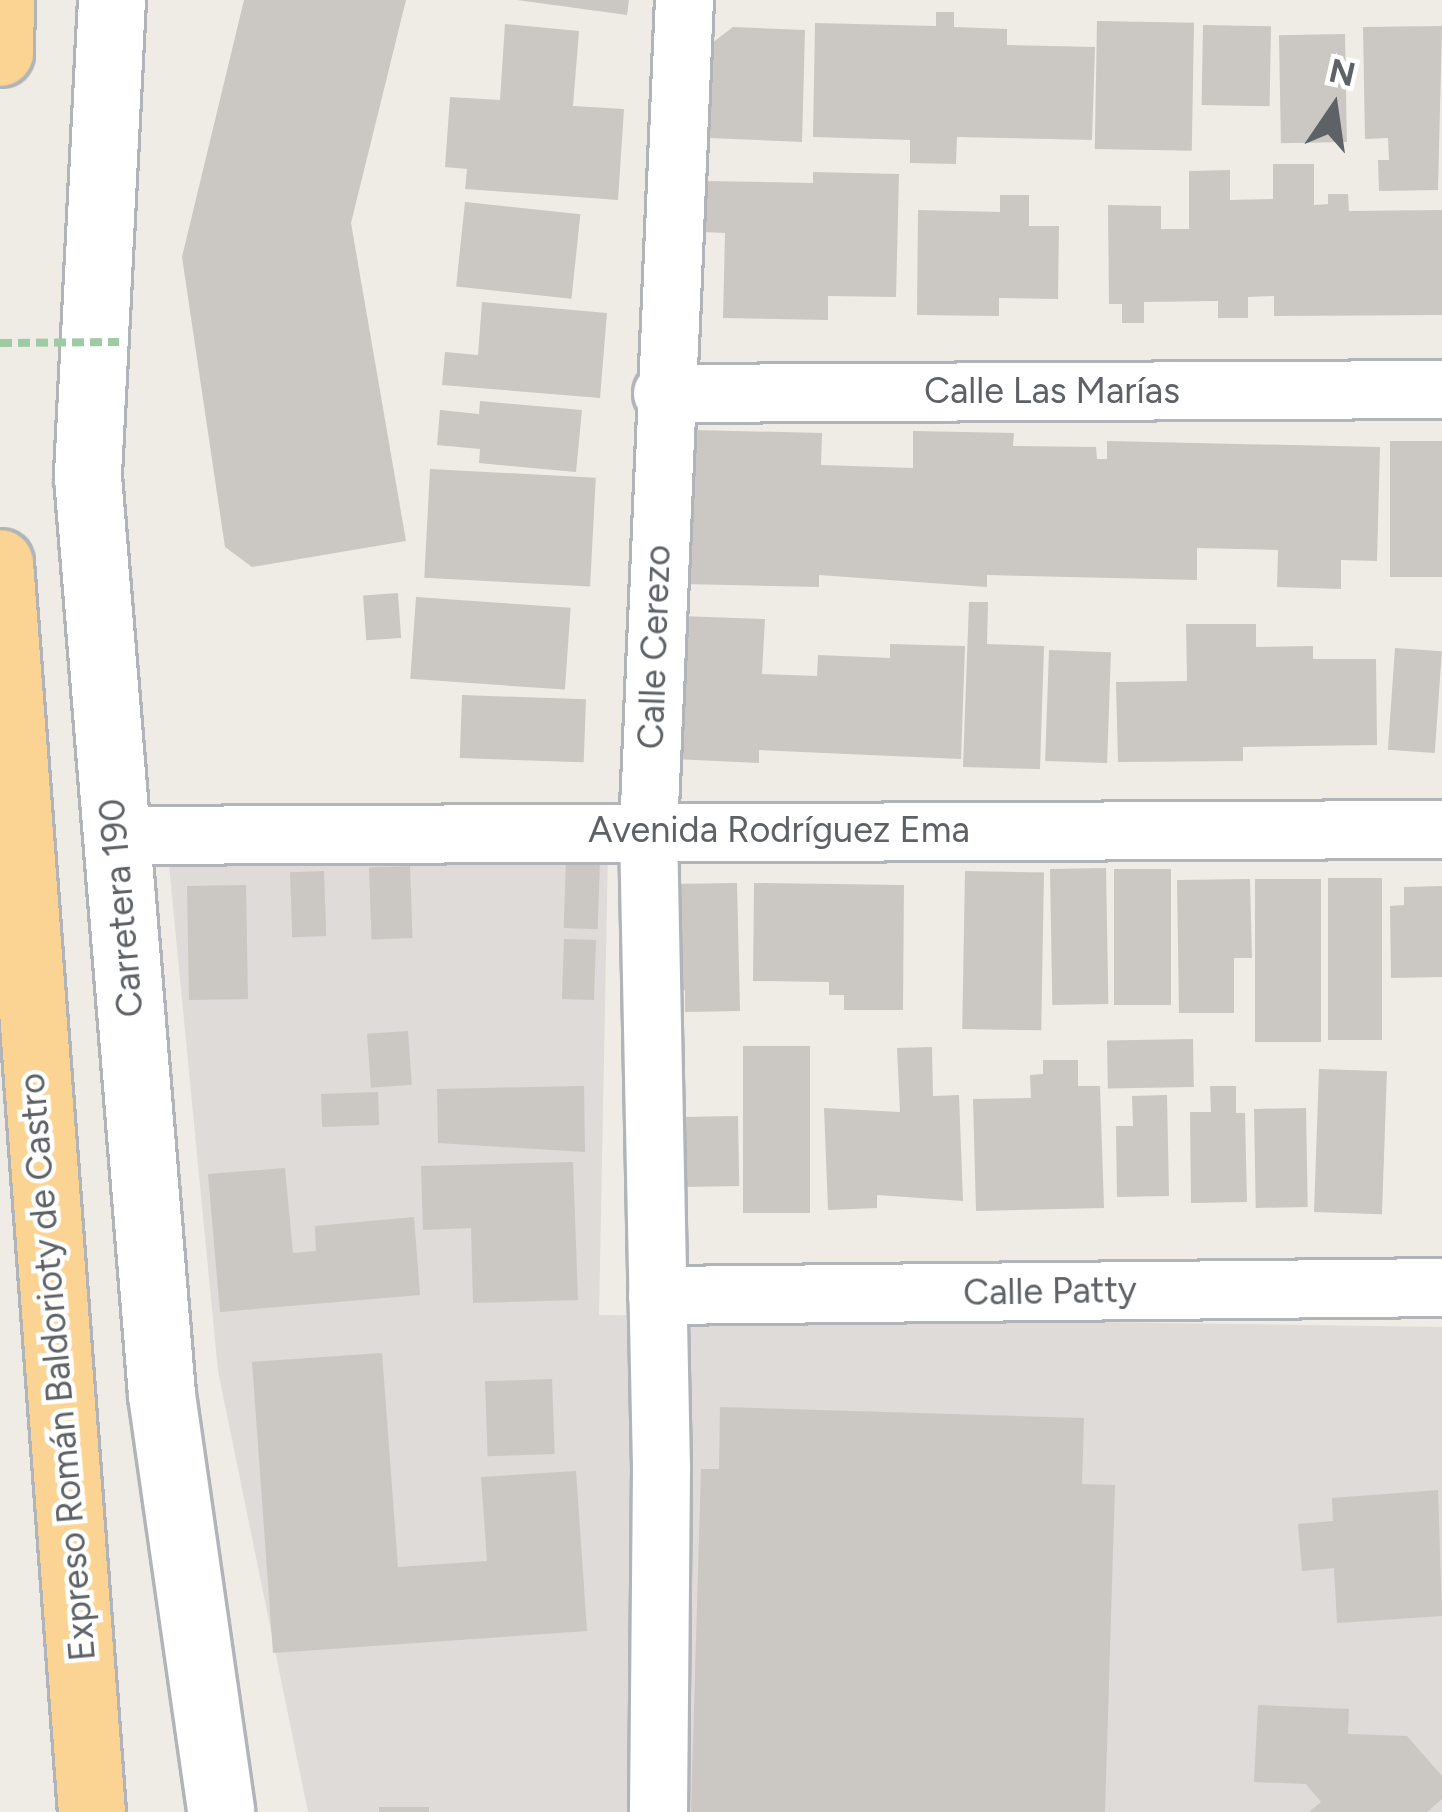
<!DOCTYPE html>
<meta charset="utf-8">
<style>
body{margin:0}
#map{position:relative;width:1442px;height:1812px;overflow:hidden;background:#efece6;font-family:Figtree,sans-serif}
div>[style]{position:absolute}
.industrial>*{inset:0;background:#dedbd8}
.building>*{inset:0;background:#cbc7c3;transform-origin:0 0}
.roads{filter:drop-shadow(3px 0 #b1b4b8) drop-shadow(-3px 0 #b1b4b8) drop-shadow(0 3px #b1b4b8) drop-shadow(0 -3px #b1b4b8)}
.street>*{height:57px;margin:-28.5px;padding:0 28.5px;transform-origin:28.5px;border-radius:28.5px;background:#fff}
.secondary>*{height:66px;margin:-33px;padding:0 33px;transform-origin:33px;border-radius:33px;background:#fff}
.highway>*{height:66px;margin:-33px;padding:0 33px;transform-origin:33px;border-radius:33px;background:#fbd392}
.path-bridge>*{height:8px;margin-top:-4px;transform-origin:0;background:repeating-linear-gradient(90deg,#9ecaa4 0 12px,transparent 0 18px)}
span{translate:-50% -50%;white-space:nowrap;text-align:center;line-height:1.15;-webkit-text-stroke:9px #fff;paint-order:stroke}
.street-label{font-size:36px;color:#5e6266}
.north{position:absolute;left:1274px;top:48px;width:120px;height:120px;-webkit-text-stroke:9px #fff;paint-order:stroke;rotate:13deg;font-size:33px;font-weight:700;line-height:48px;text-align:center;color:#5e6266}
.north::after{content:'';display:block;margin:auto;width:42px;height:54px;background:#5e6266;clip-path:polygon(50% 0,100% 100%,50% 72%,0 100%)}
</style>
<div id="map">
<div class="industrial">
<div style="clip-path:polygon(608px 850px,599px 1315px,1442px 1327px,1442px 1812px,308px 1812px,218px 1371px,169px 865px)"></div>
</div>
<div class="building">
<div style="clip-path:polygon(244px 0,406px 0,351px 223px,406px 541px,252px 567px,225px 547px,182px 257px)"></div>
<div style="clip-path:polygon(517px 0,629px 0,627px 15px)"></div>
<div style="clip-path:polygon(936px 12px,954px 12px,954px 27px,1007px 29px,1007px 45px,1095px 47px,1092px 140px,957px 137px,956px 164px,910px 163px,910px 140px,813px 137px,815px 23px,936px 26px)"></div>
<div style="left:1097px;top:21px;width:97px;height:128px;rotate:1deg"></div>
<div style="clip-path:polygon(505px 24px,579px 31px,573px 106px,624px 109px,618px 200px,465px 189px,467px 169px,445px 167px,450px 97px,500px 100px)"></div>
<div style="left:1203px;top:25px;width:68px;height:80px;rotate:1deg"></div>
<div style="clip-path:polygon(1442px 26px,1438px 190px,1379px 191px,1378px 160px,1389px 160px,1388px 138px,1365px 139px,1363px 27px)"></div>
<div style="clip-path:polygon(733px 27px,805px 30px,802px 142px,709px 138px,712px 43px)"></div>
<div style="left:1345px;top:34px;width:108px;height:66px;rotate:89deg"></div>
<div style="clip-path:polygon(1273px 164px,1314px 164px,1314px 205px,1328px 204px,1328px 194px,1348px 194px,1349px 211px,1442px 210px,1442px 315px,1274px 316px,1274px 296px,1248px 297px,1248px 318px,1218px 318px,1218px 301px,1144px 302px,1144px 323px,1122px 323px,1122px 304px,1109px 304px,1108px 205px,1161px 206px,1161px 229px,1189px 229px,1189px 171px,1230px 170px,1230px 200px,1273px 199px)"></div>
<div style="clip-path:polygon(813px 172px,899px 174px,896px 297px,828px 296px,828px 320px,723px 318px,725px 233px,702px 232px,703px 181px,813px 183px)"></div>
<div style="clip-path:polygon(1000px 195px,1029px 195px,1029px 226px,1059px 226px,1058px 299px,999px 298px,999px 316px,917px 315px,918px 210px,1000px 212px)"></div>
<div style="left:465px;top:202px;width:116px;height:85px;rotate:6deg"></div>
<div style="clip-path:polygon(482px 302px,607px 313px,600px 398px,442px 385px,445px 352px,478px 355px)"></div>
<div style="clip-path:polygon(480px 401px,582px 410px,576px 472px,479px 463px,480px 449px,437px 445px,440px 410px,479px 414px)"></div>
<div style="clip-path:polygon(693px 430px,822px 433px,821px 465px,913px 468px,913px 431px,1014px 433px,1013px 446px,1096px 447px,1097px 459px,1107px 459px,1107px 441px,1380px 447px,1377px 561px,1341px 560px,1341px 589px,1277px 587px,1278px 550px,1197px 548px,1197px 580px,987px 575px,987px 587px,819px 575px,819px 587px,683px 584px,671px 489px,691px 489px)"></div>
<div style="left:1442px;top:441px;width:136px;height:52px;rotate:90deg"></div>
<div style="left:430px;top:469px;width:166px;height:109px;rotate:3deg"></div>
<div style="left:398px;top:593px;width:45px;height:35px;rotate:86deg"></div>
<div style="left:416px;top:597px;width:155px;height:82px;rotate:4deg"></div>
<div style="clip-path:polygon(969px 602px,988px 602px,987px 644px,1044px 646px,1040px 769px,963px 767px)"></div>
<div style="clip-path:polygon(680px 616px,765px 619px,762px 674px,817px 676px,818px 655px,890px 658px,890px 644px,965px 646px,961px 759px,759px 750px,759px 763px,674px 759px)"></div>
<div style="clip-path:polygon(1186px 624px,1256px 624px,1256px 647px,1313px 646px,1313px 659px,1376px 659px,1377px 745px,1243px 747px,1243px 761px,1118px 762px,1116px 682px,1187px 681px)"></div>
<div style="left:1395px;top:648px;width:47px;height:102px;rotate:4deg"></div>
<div style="left:1049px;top:650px;width:62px;height:111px;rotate:2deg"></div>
<div style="left:462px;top:695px;width:124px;height:63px;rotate:2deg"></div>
<div style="left:566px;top:860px;width:34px;height:68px;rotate:2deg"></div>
<div style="left:410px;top:866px;width:72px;height:41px;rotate:88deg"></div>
<div style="left:1106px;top:868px;width:136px;height:56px;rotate:89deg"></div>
<div style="left:1171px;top:869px;width:136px;height:57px;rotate:90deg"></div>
<div style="left:324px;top:871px;width:65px;height:34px;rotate:88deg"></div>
<div style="left:965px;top:871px;width:79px;height:158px;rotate:1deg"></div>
<div style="left:1382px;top:878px;width:162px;height:54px;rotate:90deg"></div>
<div style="clip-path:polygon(1250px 879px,1252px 958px,1234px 958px,1234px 1013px,1179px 1013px,1177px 880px)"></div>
<div style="left:1255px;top:879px;width:66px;height:163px"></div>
<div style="clip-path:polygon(737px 883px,740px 1011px,685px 1012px,685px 990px,671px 990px,669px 884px)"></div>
<div style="clip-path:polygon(754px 883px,904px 885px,903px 1010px,844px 1010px,844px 995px,829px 995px,829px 982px,753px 981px)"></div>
<div style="left:246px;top:885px;width:114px;height:59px;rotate:89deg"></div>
<div style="clip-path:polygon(1442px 886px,1442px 977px,1391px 978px,1390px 906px,1404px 905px,1404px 887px)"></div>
<div style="left:564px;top:939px;width:32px;height:60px;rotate:2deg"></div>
<div style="left:408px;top:1031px;width:54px;height:41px;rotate:86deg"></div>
<div style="left:1193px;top:1039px;width:48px;height:86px;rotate:89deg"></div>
<div style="left:810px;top:1046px;width:167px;height:67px;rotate:90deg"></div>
<div style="clip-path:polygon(932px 1047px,933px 1096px,959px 1095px,963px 1201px,877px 1195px,877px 1208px,828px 1210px,824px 1108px,900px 1112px,897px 1048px)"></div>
<div style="clip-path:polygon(1043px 1060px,1078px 1060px,1078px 1086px,1100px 1086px,1104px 1208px,976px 1211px,973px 1099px,1031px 1098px,1030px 1075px,1043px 1074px)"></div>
<div style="left:1319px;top:1069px;width:68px;height:143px;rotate:2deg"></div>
<div style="clip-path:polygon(584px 1086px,585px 1152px,438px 1143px,437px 1089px)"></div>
<div style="clip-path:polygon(1210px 1086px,1236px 1086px,1236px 1113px,1245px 1113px,1247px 1202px,1191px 1203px,1190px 1112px,1211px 1112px)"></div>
<div style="left:378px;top:1092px;width:33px;height:57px;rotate:88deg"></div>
<div style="clip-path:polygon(1167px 1095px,1169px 1196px,1117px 1197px,1116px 1126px,1133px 1126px,1132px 1096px)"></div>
<div style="left:1306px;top:1108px;width:99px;height:52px;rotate:89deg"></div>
<div style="left:738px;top:1116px;width:70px;height:57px;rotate:89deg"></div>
<div style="clip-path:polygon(573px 1162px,578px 1300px,473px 1303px,471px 1228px,423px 1230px,421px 1166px)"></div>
<div style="clip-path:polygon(285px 1168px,293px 1253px,316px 1251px,315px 1226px,414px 1217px,420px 1295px,220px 1312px,208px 1174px)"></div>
<div style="clip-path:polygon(382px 1353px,398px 1567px,487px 1561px,481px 1477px,576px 1471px,587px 1631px,273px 1653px,252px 1362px)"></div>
<div style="left:552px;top:1379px;width:75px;height:67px;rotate:88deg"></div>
<div style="clip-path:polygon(720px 1407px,1084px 1418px,1082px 1484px,1115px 1485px,1105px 1812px,691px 1812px,701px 1469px,719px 1469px)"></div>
<div style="clip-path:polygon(1438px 1490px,1442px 1616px,1337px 1623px,1334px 1568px,1302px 1571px,1298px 1524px,1333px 1521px,1332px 1498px)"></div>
<div style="clip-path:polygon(1258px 1705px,1349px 1709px,1348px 1734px,1407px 1736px,1442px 1776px,1442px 1799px,1427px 1812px,1309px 1812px,1321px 1802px,1306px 1784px,1254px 1782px)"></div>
<div style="left:379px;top:1807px;width:50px;height:5px"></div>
</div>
<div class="roads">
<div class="street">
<div style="left:662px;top:393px;width:780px;rotate:-0.29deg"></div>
<div style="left:115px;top:835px;width:1327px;rotate:-0.26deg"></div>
<div style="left:657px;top:1295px;width:785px;rotate:-0.58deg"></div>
<div style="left:658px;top:1812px;width:345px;rotate:-89.5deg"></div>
<div style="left:661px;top:1467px;width:637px;rotate:-91.17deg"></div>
<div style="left:648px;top:830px;width:831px;rotate:-87.52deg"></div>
</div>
<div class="secondary">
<div style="left:112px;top:0;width:478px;rotate:92.9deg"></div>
<div style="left:88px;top:477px;width:921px;rotate:85.39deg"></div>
<div style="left:162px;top:1395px;width:421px;rotate:81.9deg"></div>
</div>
<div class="highway">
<div style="left:0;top:53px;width:53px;rotate:-88.9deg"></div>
<div style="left:0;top:563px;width:1252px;rotate:85.79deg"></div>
</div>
</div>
<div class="path-bridge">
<div style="left:0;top:343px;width:119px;rotate:-0.5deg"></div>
</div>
<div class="street-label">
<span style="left:1052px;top:391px">Calle Las Marías</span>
<span style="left:654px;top:647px;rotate:-88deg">Calle Cerezo</span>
<span style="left:779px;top:830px">Avenida Rodríguez Ema</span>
<span style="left:121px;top:908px;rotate:-95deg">Carretera 190</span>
<span style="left:1050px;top:1291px;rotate:-1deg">Calle Patty</span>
<span style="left:57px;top:1367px;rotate:-95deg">Expreso Román Baldorioty de Castro</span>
</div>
<div class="north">N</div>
</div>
